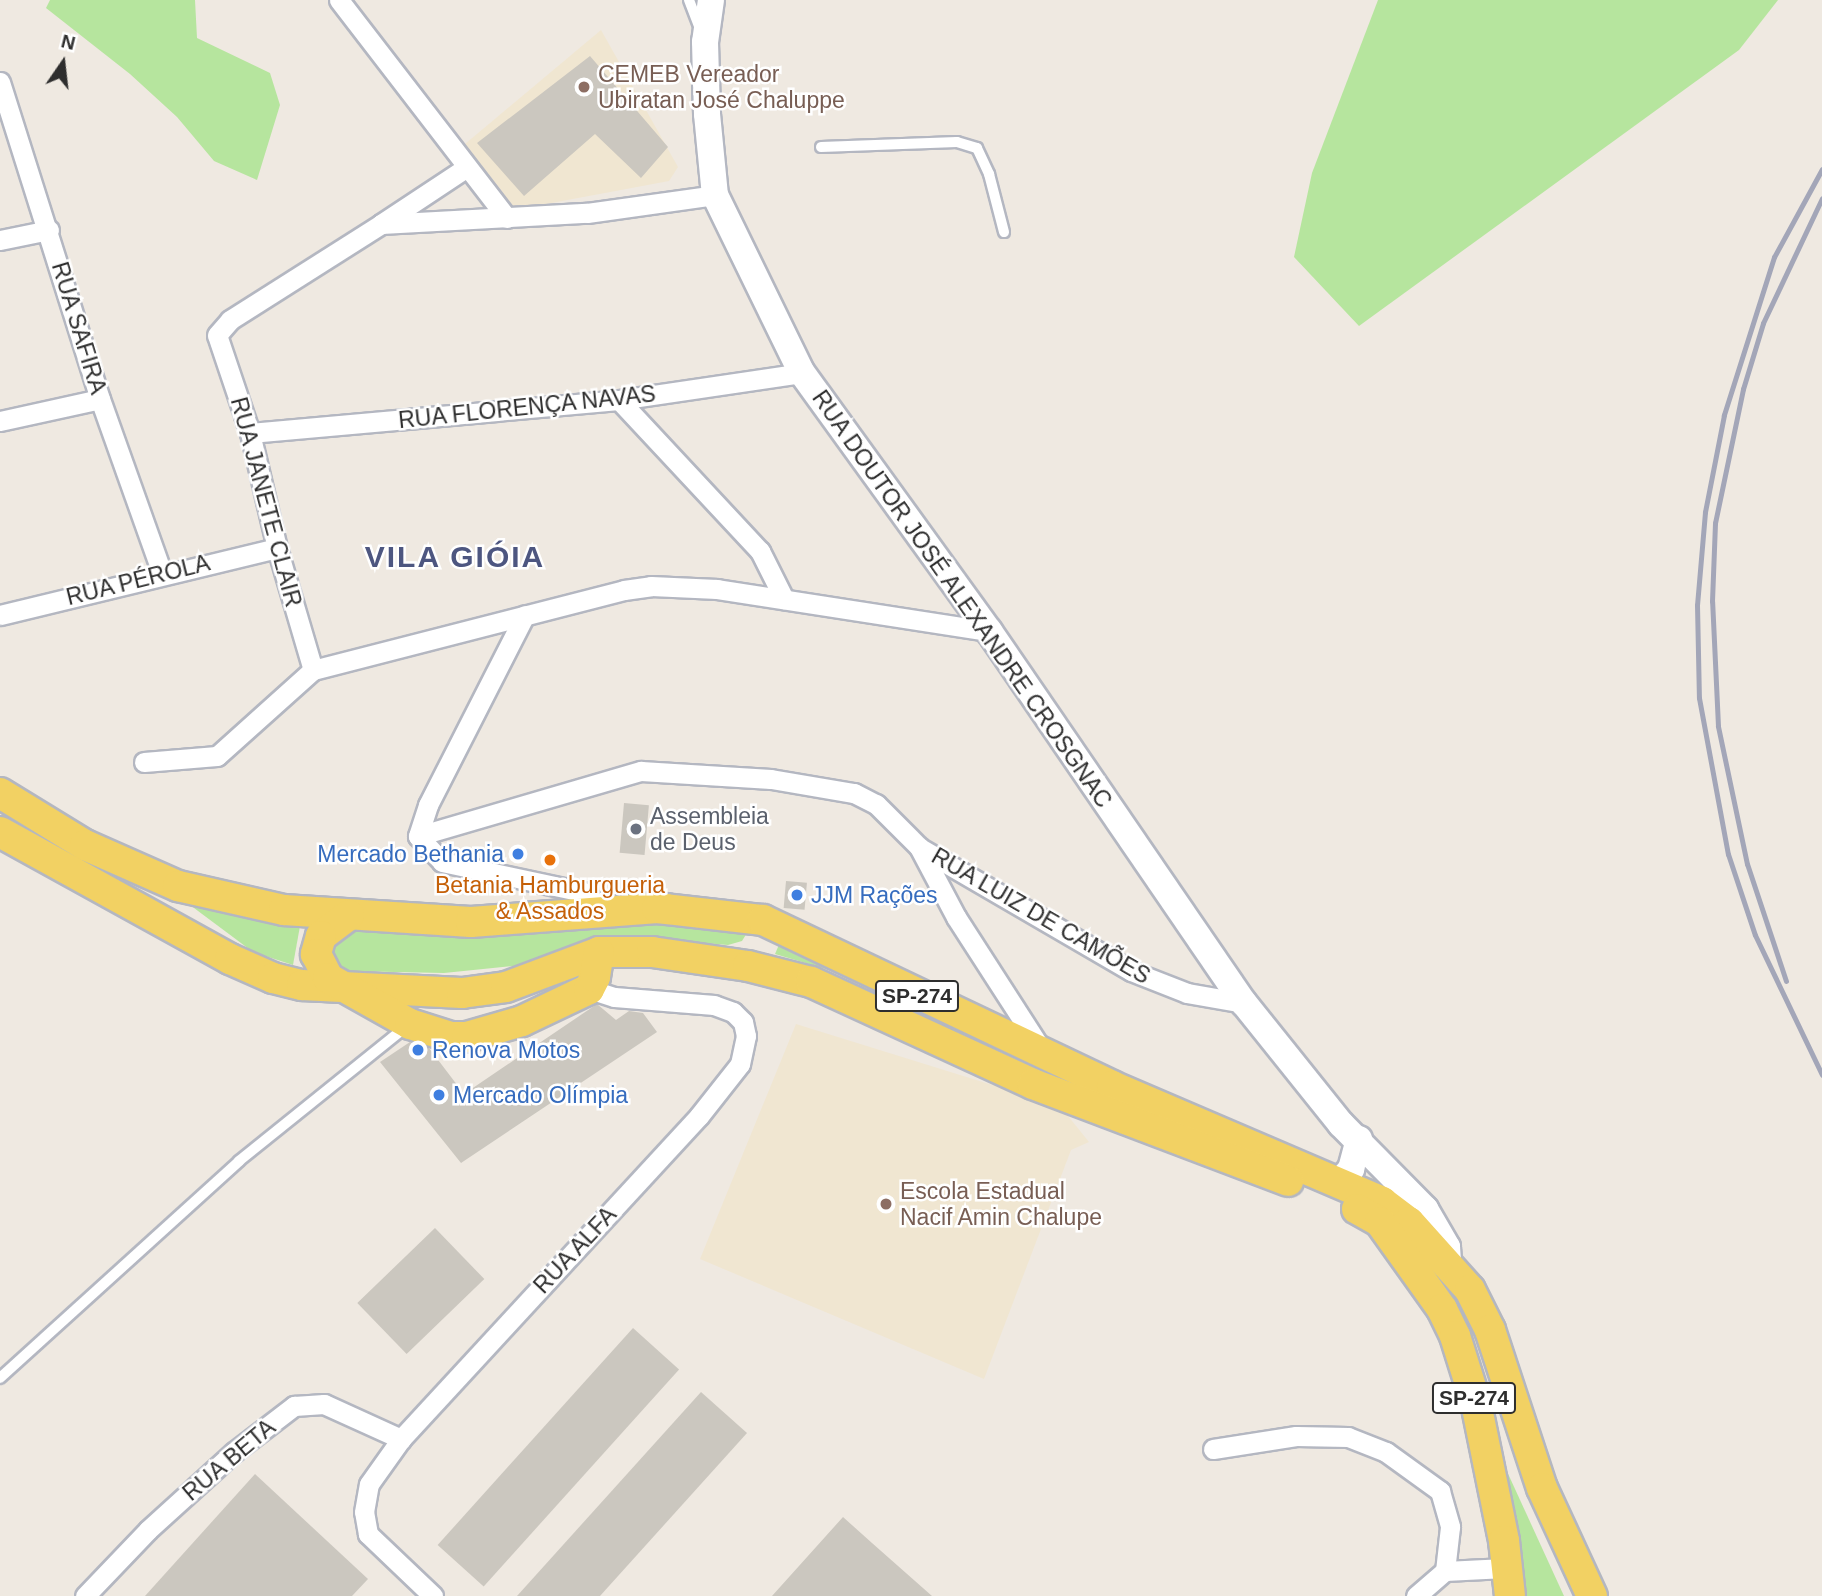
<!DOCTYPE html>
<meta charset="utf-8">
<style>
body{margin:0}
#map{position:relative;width:1822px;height:1596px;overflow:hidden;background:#efe9e1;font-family:Helvetica,sans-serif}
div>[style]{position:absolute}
.education>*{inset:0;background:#f0e6d1}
.green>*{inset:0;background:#b6e59e}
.building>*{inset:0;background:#cbc7bf;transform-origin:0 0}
.roads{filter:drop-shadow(2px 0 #b4b7c1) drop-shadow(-2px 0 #b4b7c1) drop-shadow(0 2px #b4b7c1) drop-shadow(0 -2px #b4b7c1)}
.service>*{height:10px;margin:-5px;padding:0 5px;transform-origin:5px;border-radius:5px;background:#fff}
.minor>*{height:19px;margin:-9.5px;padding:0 9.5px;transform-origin:9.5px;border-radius:9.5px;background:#fff}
.secondary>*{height:26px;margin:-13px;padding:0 13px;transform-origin:13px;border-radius:13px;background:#fff}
.primary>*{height:30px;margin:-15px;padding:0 15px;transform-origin:15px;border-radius:15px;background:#f2d163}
.rail>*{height:5px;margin:-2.5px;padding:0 2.5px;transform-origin:2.5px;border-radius:2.5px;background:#a3a6b8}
.dots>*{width:19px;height:19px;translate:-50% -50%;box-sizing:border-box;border:4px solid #fff;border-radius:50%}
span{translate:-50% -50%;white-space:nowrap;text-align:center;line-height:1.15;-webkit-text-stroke:5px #fff;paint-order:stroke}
.shield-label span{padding:2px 5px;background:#fff;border:2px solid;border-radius:5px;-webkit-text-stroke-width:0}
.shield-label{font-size:21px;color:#2e2e2e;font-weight:700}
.education-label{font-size:23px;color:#785e54}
.left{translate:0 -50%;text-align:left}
.street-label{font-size:23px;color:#2e2e2e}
.worship-label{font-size:23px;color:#5b616d}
.shop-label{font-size:23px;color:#366cbe}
.right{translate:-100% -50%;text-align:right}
.food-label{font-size:23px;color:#c56008}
.district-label{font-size:30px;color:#4d5680;font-weight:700;letter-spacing:2px}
.north{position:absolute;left:28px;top:28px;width:70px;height:70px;-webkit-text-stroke:5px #fff;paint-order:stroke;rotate:14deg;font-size:19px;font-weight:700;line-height:28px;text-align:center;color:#2e2e2e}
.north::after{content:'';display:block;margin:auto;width:24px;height:32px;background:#2e2e2e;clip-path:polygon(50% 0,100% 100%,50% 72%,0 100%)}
</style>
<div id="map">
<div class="education">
<div style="clip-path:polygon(601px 30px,678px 167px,669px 181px,514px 210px,465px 144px)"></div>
<div style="clip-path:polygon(796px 1024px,1060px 1106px,1089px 1142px,1071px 1150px,984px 1379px,700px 1259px)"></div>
</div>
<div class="green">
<div style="clip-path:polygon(50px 0,195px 0,197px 38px,270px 73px,280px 105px,257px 180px,214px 161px,177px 117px,130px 74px,46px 8px)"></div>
<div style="clip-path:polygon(1378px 0,1778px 0,1739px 50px,1359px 326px,1294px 257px,1312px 173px)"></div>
<div style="clip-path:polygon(186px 902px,300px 926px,293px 965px,253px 952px)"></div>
<div style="clip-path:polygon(667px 914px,750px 928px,742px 941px,728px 945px,622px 936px,579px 944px,532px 964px,444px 973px,346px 971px,337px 968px,330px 951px,349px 932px,548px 930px)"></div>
<div style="clip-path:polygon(781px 940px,860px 979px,775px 954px)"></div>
<div style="clip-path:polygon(1499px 1454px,1564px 1596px,1527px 1596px)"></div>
</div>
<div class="building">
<div style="clip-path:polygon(590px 56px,668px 147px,641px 178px,595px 134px,524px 196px,477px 143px)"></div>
<div style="left:624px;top:803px;width:25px;height:50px;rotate:5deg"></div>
<div style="left:786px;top:881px;width:21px;height:27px;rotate:5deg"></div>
<div style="clip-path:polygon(597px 1004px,616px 1020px,629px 1011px,643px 1013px,657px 1032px,461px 1163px,380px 1062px,410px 1042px,429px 1048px,464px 1094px)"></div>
<div style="left:435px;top:1228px;width:71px;height:108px;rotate:46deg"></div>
<div style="left:633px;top:1328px;width:62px;height:292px;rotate:42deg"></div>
<div style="clip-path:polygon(701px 1392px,747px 1433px,600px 1596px,517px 1596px)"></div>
<div style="clip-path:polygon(255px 1474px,368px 1579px,352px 1596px,145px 1596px)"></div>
<div style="clip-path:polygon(843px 1517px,872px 1543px,932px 1596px,772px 1596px)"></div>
</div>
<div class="roads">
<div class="service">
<div style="left:689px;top:0;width:31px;rotate:69deg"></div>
<div style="left:821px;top:147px;width:136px;rotate:-2.1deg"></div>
<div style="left:957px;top:142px;width:21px;rotate:17deg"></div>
<div style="left:977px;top:148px;width:29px;rotate:65deg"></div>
<div style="left:989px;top:174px;width:60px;rotate:75.5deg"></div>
<div style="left:0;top:1378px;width:323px;rotate:-42.2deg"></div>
<div style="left:239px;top:1161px;width:216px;rotate:-38.8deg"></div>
</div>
<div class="minor">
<div style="left:339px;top:0;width:275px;rotate:52.4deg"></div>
<div style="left:0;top:82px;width:332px;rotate:72.5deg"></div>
<div style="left:100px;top:399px;width:185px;rotate:70.4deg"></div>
<div style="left:381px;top:224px;width:103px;rotate:-33.5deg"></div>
<div style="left:0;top:240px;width:50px;rotate:-11.5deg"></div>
<div style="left:619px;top:400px;width:207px;rotate:47deg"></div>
<div style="left:760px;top:551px;width:54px;rotate:63.4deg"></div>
<div style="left:0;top:421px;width:102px;rotate:-12.4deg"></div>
<div style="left:250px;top:433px;width:370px;rotate:-5.1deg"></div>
<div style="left:619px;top:400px;width:185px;rotate:-8.4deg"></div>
<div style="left:0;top:615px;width:285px;rotate:-13.6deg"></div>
<div style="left:313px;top:670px;width:127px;rotate:-106.4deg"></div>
<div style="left:277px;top:548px;width:118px;rotate:-103.2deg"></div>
<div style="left:250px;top:433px;width:103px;rotate:-108.6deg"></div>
<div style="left:217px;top:335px;width:20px;rotate:-49deg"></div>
<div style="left:230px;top:320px;width:179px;rotate:-32.4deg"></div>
<div style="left:381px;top:224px;width:206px;rotate:-3.1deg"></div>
<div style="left:587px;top:213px;width:129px;rotate:-8deg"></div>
<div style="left:144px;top:762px;width:73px;rotate:-4.7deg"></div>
<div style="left:217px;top:756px;width:129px;rotate:-41.9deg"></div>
<div style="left:313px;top:670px;width:321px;rotate:-14.4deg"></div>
<div style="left:624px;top:590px;width:27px;rotate:-8deg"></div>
<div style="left:651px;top:586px;width:66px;rotate:2.6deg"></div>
<div style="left:717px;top:589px;width:275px;rotate:8.8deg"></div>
<div style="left:418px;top:836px;width:232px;rotate:-16.3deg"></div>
<div style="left:641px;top:771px;width:130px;rotate:3.5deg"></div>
<div style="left:771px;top:779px;width:84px;rotate:9.6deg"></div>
<div style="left:854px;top:793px;width:25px;rotate:27deg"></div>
<div style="left:876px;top:804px;width:61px;rotate:45deg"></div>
<div style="left:919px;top:847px;width:79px;rotate:62.1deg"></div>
<div style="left:956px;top:917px;width:157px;rotate:57.2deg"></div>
<div style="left:418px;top:836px;width:33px;rotate:-72deg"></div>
<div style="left:428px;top:805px;width:213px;rotate:-63deg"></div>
<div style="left:418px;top:836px;width:35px;rotate:47deg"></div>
<div style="left:442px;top:862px;width:144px;rotate:12deg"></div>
<div style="left:583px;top:892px;width:28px;rotate:41deg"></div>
<div style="left:920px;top:848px;width:244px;rotate:30.2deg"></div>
<div style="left:1131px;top:971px;width:60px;rotate:21.4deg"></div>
<div style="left:1187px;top:993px;width:58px;rotate:10deg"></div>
<div style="left:1213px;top:1449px;width:84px;rotate:-8.9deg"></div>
<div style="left:1296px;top:1436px;width:52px;rotate:1.1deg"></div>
<div style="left:1348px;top:1437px;width:41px;rotate:21.5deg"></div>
<div style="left:1386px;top:1452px;width:67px;rotate:35.8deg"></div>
<div style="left:1440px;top:1491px;width:37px;rotate:74deg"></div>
<div style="left:1450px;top:1527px;width:44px;rotate:96.5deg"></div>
<div style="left:85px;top:1596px;width:91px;rotate:-46.3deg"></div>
<div style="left:148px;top:1530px;width:116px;rotate:-42.2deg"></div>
<div style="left:234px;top:1452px;width:76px;rotate:-37.5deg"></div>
<div style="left:294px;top:1406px;width:30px;rotate:-4deg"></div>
<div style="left:324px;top:1404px;width:85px;rotate:24.4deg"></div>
<div style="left:433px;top:1596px;width:90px;rotate:-136.4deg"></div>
<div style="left:368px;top:1534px;width:22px;rotate:-100deg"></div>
<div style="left:364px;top:1512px;width:28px;rotate:-80deg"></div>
<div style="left:369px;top:1484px;width:55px;rotate:-54.6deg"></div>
<div style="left:401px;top:1439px;width:439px;rotate:-47.3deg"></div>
<div style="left:699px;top:1116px;width:66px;rotate:-51.7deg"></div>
<div style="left:740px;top:1064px;width:29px;rotate:-78deg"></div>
<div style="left:746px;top:1036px;width:14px;rotate:-102deg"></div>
<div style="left:743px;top:1022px;width:14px;rotate:-135deg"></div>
<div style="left:733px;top:1012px;width:20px;rotate:-160deg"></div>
<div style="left:714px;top:1005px;width:100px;rotate:-175.4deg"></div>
<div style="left:614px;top:997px;width:26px;rotate:-162deg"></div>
<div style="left:1416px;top:1596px;width:38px;rotate:-41deg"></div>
<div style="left:1445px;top:1571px;width:60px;rotate:-2.9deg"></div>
</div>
<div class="secondary">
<div style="left:711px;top:0;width:42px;rotate:98.1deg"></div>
<div style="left:705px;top:42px;width:72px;rotate:88.4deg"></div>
<div style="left:707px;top:114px;width:81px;rotate:84.4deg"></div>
<div style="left:715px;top:195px;width:198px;rotate:64deg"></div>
<div style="left:802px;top:373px;width:319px;rotate:54.1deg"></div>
<div style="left:989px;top:631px;width:451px;rotate:55.6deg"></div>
<div style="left:1244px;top:1003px;width:155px;rotate:51.3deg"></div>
<div style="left:1341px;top:1124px;width:120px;rotate:45.3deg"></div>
<div style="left:1425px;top:1209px;width:44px;rotate:59.9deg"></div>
<div style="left:1447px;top:1247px;width:15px;rotate:86deg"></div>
<div style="left:1339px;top:1182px;width:18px;rotate:-47deg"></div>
<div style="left:1351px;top:1169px;width:31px;rotate:-75deg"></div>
</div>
<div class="primary">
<div style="left:0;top:793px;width:100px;rotate:31.5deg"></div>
<div style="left:85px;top:845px;width:102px;rotate:23.8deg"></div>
<div style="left:178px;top:886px;width:109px;rotate:12.8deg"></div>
<div style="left:284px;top:910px;width:187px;rotate:3.7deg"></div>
<div style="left:471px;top:922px;width:187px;rotate:-4.3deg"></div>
<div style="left:657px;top:908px;width:107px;rotate:6.5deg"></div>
<div style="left:763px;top:920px;width:386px;rotate:25.4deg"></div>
<div style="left:1112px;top:1086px;width:294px;rotate:23.2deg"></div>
<div style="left:1382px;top:1202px;width:34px;rotate:37deg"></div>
<div style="left:1409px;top:1222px;width:91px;rotate:48.1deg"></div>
<div style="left:1470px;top:1290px;width:45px;rotate:63.4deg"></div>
<div style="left:1490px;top:1330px;width:166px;rotate:71.8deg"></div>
<div style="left:1542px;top:1488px;width:119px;rotate:65.2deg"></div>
<div style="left:0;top:832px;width:263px;rotate:28.9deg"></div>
<div style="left:230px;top:959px;width:47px;rotate:23.8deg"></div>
<div style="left:273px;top:978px;width:30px;rotate:14deg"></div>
<div style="left:302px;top:985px;width:160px;rotate:2.9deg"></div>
<div style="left:462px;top:993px;width:44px;rotate:-7.8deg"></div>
<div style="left:506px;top:987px;width:99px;rotate:-20.6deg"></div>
<div style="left:599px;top:952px;width:53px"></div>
<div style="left:652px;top:952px;width:97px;rotate:8.3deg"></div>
<div style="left:748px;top:966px;width:65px;rotate:14.3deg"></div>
<div style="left:811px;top:982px;width:244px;rotate:24.7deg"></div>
<div style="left:1033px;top:1084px;width:273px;rotate:20.8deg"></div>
<div style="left:349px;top:915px;width:35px;rotate:143deg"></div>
<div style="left:321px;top:936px;width:19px;rotate:106deg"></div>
<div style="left:316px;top:954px;width:27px;rotate:63deg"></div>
<div style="left:328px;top:978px;width:94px;rotate:29.3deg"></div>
<div style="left:410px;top:1024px;width:43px;rotate:17.6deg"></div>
<div style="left:451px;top:1037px;width:16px"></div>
<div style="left:467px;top:1037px;width:57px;rotate:-16.2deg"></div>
<div style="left:522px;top:1021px;width:74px;rotate:-25.5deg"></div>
<div style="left:589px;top:989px;width:13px;rotate:-63deg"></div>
<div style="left:595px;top:977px;width:25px;rotate:-81deg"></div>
<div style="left:1357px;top:1209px;width:26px;rotate:29deg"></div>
<div style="left:1380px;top:1222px;width:107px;rotate:54.5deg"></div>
<div style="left:1442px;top:1309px;width:30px;rotate:64deg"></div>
<div style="left:1455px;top:1336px;width:70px;rotate:72.6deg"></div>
<div style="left:1476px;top:1403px;width:141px;rotate:78.5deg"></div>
<div style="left:1504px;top:1541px;width:55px;rotate:83.8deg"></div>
</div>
</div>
<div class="rail">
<div style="left:1822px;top:169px;width:100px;rotate:118.6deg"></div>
<div style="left:1774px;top:257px;width:166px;rotate:107.6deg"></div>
<div style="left:1724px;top:415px;width:99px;rotate:101.1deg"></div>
<div style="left:1705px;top:512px;width:93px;rotate:94.9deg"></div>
<div style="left:1697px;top:605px;width:93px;rotate:88.8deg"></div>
<div style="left:1699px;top:698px;width:159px;rotate:79.5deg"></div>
<div style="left:1728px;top:854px;width:85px;rotate:71.6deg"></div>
<div style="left:1755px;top:935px;width:155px;rotate:64.4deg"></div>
<div style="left:1786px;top:981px;width:123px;rotate:-108.4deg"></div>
<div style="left:1747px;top:864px;width:141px;rotate:-101.9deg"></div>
<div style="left:1718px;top:726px;width:125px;rotate:-92.7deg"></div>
<div style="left:1712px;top:601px;width:78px;rotate:-87.8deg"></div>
<div style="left:1715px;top:523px;width:137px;rotate:-78.2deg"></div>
<div style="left:1743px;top:389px;width:69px;rotate:-73.1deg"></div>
<div style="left:1763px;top:323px;width:138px;rotate:-64.7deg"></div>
</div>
<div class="dots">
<div style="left:584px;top:87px;background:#8d6e63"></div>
<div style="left:636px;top:829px;background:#6b7280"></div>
<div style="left:518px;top:854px;background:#3f7fe0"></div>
<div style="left:550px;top:860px;background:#e8710a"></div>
<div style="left:797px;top:895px;background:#3f7fe0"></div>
<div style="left:418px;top:1050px;background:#3f7fe0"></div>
<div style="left:439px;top:1095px;background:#3f7fe0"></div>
<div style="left:886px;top:1204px;background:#8d6e63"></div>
</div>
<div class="shield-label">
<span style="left:917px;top:996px">SP-274</span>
<span style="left:1474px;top:1398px">SP-274</span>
</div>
<div class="education-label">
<span class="left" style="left:598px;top:87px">CEMEB Vereador<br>Ubiratan José Chaluppe</span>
<span class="left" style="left:900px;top:1204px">Escola Estadual<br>Nacif Amin Chalupe</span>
</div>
<div class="street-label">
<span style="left:79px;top:328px;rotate:73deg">RUA SAFIRA</span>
<span style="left:527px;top:407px;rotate:-6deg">RUA FLORENÇA NAVAS</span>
<span style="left:266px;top:502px;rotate:75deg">RUA JANETE CLAIR</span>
<span style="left:138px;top:580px;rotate:-14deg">RUA PÉROLA</span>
<span style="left:962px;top:599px;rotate:55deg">RUA DOUTOR JOSÉ ALEXANDRE CROSGNAC</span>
<span style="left:1041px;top:916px;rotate:30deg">RUA LUIZ DE CAMÕES</span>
<span style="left:575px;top:1250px;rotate:-47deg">RUA ALFA</span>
<span style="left:229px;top:1460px;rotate:-40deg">RUA BETA</span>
</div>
<div class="worship-label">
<span class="left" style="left:650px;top:829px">Assembleia<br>de Deus</span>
</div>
<div class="shop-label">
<span class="right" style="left:504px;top:854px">Mercado Bethania</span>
<span class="left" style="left:811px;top:895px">JJM Rações</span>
<span class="left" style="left:432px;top:1050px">Renova Motos</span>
<span class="left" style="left:453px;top:1095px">Mercado Olímpia</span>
</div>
<div class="food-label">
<span style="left:550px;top:898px">Betania Hamburgueria<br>&amp; Assados</span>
</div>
<div class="district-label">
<span style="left:455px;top:557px">VILA GIÓIA</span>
</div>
<div class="north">N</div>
</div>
